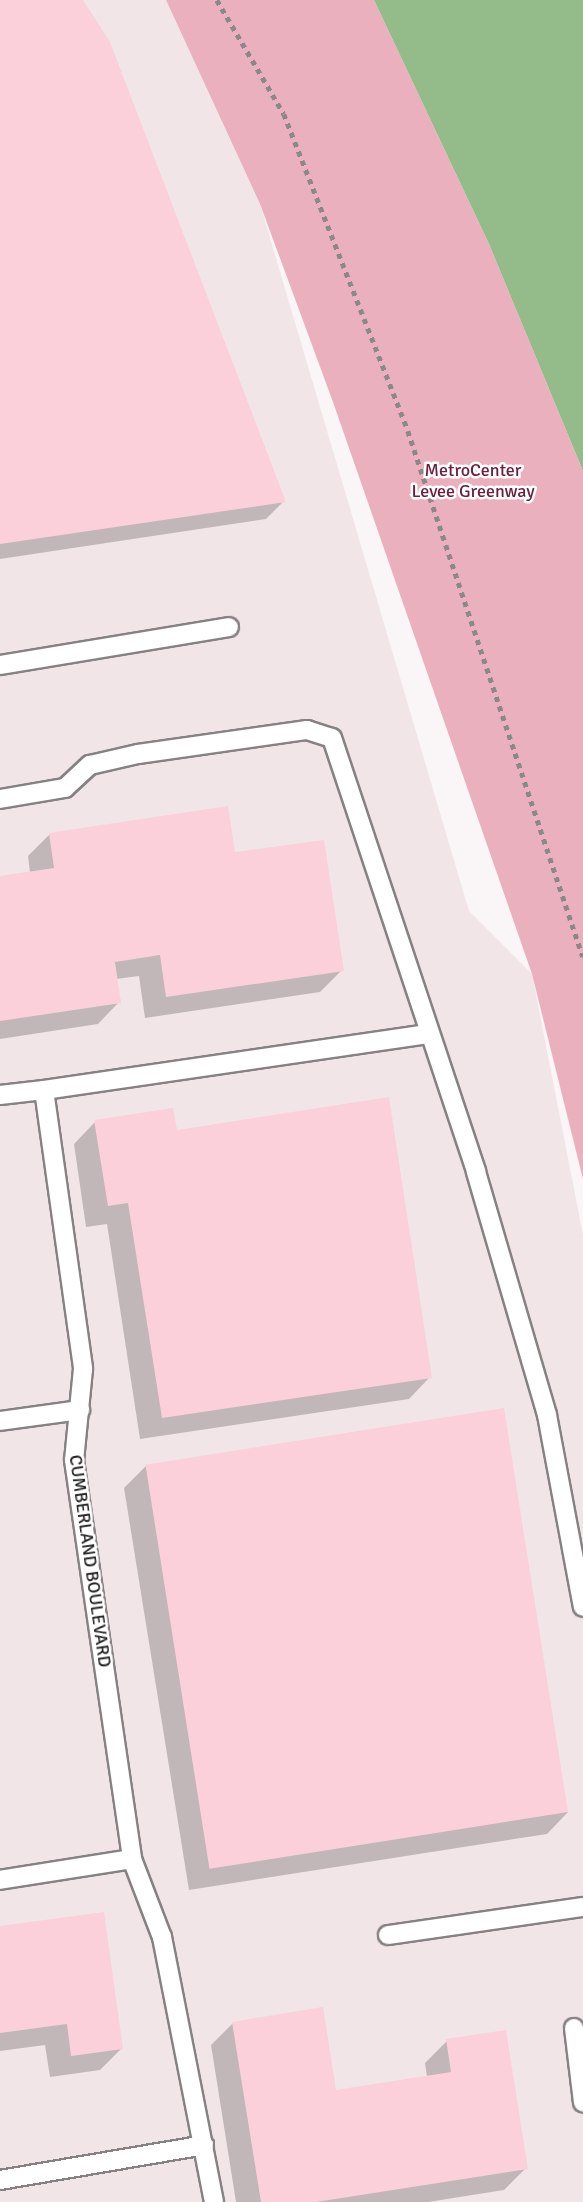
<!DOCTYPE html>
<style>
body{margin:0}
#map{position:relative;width:583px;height:2202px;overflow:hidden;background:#faf5f6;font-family:Signika,sans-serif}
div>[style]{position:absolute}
.built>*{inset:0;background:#f2e5e7}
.green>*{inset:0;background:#eab0be}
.water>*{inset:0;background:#93bc8a}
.shadow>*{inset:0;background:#0003}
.building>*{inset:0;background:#fbd0da;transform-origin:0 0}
.path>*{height:4.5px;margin-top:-2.25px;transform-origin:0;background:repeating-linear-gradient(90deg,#8c8889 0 5px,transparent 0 10px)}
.roads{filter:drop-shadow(2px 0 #868283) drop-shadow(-2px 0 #868283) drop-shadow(0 2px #868283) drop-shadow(0 -2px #868283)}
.service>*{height:18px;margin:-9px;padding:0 9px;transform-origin:9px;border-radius:9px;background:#fff}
span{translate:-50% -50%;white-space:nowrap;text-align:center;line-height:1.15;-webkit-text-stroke:5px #fff;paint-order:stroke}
.park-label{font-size:18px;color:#6d203c}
.street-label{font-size:18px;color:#222021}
</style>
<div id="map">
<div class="built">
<div style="clip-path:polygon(0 0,166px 0,260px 204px,469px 911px,532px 974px,583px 1235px,583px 2202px,0 2202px)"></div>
</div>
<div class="green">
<div style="clip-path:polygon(166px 0,374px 0,489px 244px,583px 471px,583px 1179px,532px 974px,333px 402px,260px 204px)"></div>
</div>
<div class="water">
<div style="clip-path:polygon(374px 0,583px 0,583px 471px,489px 244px)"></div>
</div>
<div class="shadow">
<div style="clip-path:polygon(0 0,80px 0,284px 501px,266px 519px,0 559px)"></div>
<div style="clip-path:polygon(50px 834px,233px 854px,342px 970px,320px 992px,145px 1018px,139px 976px,116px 979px,119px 1002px,98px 1024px,0 1039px,0 878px,30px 873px,28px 856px)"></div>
<div style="clip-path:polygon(95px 1122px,175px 1132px,430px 1377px,409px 1399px,140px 1439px,107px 1224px,86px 1227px,74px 1144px)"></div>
<div style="clip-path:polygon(146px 1466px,568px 1812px,547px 1834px,189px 1890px,124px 1488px)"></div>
<div style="clip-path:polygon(0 1928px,122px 2048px,100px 2070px,50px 2077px,45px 2045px,0 2051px)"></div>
<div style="clip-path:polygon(233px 2023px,335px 2092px,427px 2077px,425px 2063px,447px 2041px,526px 2168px,504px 2190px,428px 2202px,236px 2202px,211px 2045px)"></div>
</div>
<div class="building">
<div style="clip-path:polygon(0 0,83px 0,110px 42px,286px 502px,0 544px)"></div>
<div style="clip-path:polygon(228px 806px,235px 852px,324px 840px,344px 971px,166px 997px,160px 955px,115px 962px,121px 1003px,0 1021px,0 876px,54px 868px,49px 833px)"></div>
<div style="clip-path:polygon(389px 1097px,432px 1378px,162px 1418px,128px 1203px,108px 1206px,94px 1120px,173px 1108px,177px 1130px)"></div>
<div style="left:504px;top:1408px;width:409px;height:363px;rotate:81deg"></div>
<div style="clip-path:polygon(104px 1912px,123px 2049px,71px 2056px,67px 2024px,0 2033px,0 1926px)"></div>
<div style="clip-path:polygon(323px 2007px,336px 2090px,451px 2072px,446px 2039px,506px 2030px,528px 2169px,316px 2202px,261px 2202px,232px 2022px)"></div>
</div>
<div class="path">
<div style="left:217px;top:0;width:132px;rotate:59.6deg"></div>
<div style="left:284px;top:114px;width:340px;rotate:68.6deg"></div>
<div style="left:408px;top:431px;width:554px;rotate:71.6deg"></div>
</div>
<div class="roads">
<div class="service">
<div style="left:0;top:665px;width:232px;rotate:-9.4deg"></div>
<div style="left:0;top:799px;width:66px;rotate:-9.6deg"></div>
<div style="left:65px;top:788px;width:34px;rotate:-43deg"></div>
<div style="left:90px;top:765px;width:49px;rotate:-12.9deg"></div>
<div style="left:138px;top:754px;width:171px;rotate:-8.1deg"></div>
<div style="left:307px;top:730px;width:26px;rotate:18deg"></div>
<div style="left:332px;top:738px;width:457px;rotate:71.6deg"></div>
<div style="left:476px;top:1172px;width:253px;rotate:73.7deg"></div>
<div style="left:547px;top:1415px;width:195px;rotate:79.4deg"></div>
<div style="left:44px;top:1090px;width:388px;rotate:-8.3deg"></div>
<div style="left:0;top:1095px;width:44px;rotate:-6.5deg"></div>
<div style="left:44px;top:1090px;width:282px;rotate:82deg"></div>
<div style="left:83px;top:1369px;width:91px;rotate:95.6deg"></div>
<div style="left:74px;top:1460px;width:403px;rotate:81.7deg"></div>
<div style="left:132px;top:1859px;width:134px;rotate:171deg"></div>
<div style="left:0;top:1421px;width:81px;rotate:-7.8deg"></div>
<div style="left:132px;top:1859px;width:84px;rotate:69deg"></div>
<div style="left:162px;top:1937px;width:270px;rotate:78.9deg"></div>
<div style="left:388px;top:1935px;width:197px;rotate:-8.2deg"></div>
<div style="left:574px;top:2028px;width:75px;rotate:83.1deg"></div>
<div style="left:0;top:2180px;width:207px;rotate:-9.7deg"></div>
</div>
</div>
<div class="park-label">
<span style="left:473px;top:481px">MetroCenter<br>Levee Greenway</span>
</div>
<div class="street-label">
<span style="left:90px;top:1561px;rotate:82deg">CUMBERLAND BOULEVARD</span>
</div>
</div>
